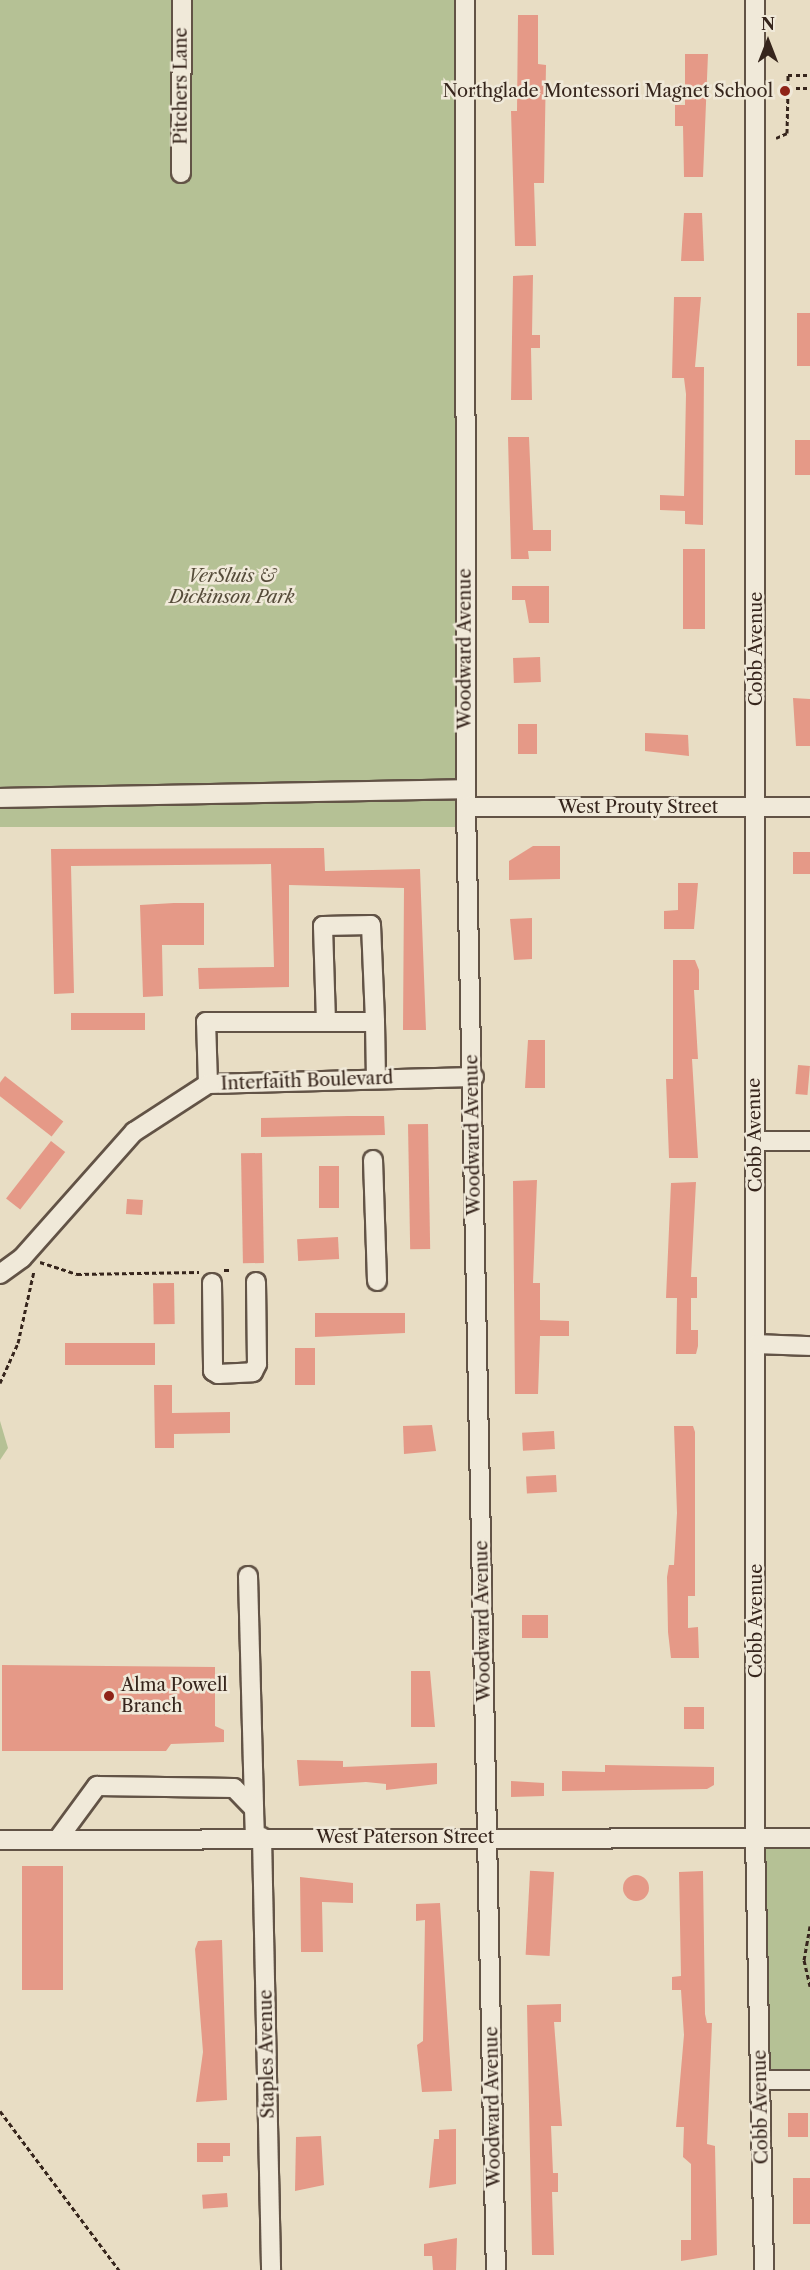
<!DOCTYPE html>
<style>
body{margin:0}
#map{position:relative;width:810px;height:2270px;overflow:hidden;background:#e8ddc4;font-family:"Libre Caslon Text",serif}
div>[style]{position:absolute}
.green>*{inset:0;background:#b5c195;transform-origin:0 0}
.building>*{inset:0;background:#e59987;transform-origin:0 0}
.round{border-radius:50%}
.path>*{height:3px;margin-top:-1.5px;transform-origin:0;background:repeating-linear-gradient(90deg,#36251c 0 4.5px,transparent 0 7.5px)}
.roads{filter:drop-shadow(2px 0 #625346) drop-shadow(-2px 0 #625346) drop-shadow(0 2px #625346) drop-shadow(0 -2px #625346)}
.minor>*{height:18px;margin:-9px;padding:0 9px;transform-origin:9px;border-radius:9px;background:#f0e9d9}
.dots>*{width:16px;height:16px;translate:-50% -50%;box-sizing:border-box;border:3px solid #f0e9d9;border-radius:50%}
span{translate:-50% -50%;white-space:nowrap;text-align:center;line-height:1.15;-webkit-text-stroke:5px #f0e9d9;paint-order:stroke}
.street-label{font-size:18px;color:#36251c}
.poi-label{font-size:18px;color:#36251c}
.right{translate:-100% -50%;text-align:right}
.left{translate:0 -50%;text-align:left}
.park-label{font-size:18px;color:#564c3a;font-style:italic}
.north{position:absolute;left:738px;top:12px;width:60px;height:60px;-webkit-text-stroke:4px #f0e9d9;paint-order:stroke;rotate:0deg;font-size:16px;font-weight:700;line-height:24px;text-align:center;color:#36251c}
.north::after{content:'';display:block;margin:auto;width:21px;height:27px;background:#36251c;clip-path:polygon(50% 0,100% 100%,50% 72%,0 100%)}
</style>
<div id="map">
<div class="green">
<div style="left:0;top:0;width:460px;height:827px"></div>
<div style="clip-path:polygon(0 1421px,8px 1448px,0 1460px)"></div>
<div style="left:755px;top:1838px;width:55px;height:242px"></div>
</div>
<div class="building">
<div style="clip-path:polygon(518px 15px,538px 15px,538px 64px,546px 65px,544px 183px,534px 183px,536px 246px,515px 246px,511px 111px,517px 111px)"></div>
<div style="clip-path:polygon(685px 54px,708px 54px,703px 177px,684px 177px,683px 126px,675px 126px,675px 105px,685px 105px)"></div>
<div style="clip-path:polygon(684px 213px,702px 213px,704px 261px,681px 261px)"></div>
<div style="clip-path:polygon(533px 275px,532px 335px,540px 335px,540px 348px,531px 348px,532px 400px,511px 400px,513px 276px)"></div>
<div style="clip-path:polygon(674px 297px,701px 297px,695px 367px,704px 367px,703px 525px,685px 524px,685px 511px,660px 510px,660px 495px,684px 496px,686px 394px,684px 378px,672px 378px)"></div>
<div style="left:797px;top:313px;width:13px;height:53px"></div>
<div style="clip-path:polygon(508px 437px,529px 437px,533px 530px,551px 530px,551px 551px,528px 551px,529px 559px,511px 559px)"></div>
<div style="left:795px;top:440px;width:15px;height:35px"></div>
<div style="left:683px;top:549px;width:22px;height:80px"></div>
<div style="clip-path:polygon(512px 586px,549px 586px,549px 623px,529px 623px,525px 600px,512px 600px)"></div>
<div style="left:540px;top:657px;width:25px;height:27px;rotate:88deg"></div>
<div style="clip-path:polygon(793px 698px,810px 699px,810px 746px,796px 746px)"></div>
<div style="left:518px;top:724px;width:19px;height:30px"></div>
<div style="clip-path:polygon(645px 733px,688px 735px,689px 756px,645px 751px)"></div>
<div style="clip-path:polygon(533px 846px,560px 846px,560px 879px,509px 880px,509px 861px)"></div>
<div style="clip-path:polygon(324px 848px,325px 871px,420px 869px,426px 1030px,403px 1030px,404px 888px,289px 885px,289px 987px,199px 989px,198px 968px,274px 967px,271px 864px,71px 866px,74px 993px,54px 994px,51px 849px)"></div>
<div style="left:793px;top:852px;width:17px;height:22px"></div>
<div style="clip-path:polygon(678px 883px,698px 883px,694px 929px,664px 929px,664px 911px,678px 910px)"></div>
<div style="clip-path:polygon(174px 903px,204px 903px,204px 945px,162px 945px,163px 996px,143px 997px,140px 905px)"></div>
<div style="clip-path:polygon(532px 918px,532px 959px,514px 960px,510px 919px)"></div>
<div style="clip-path:polygon(673px 960px,695px 960px,699px 970px,699px 990px,694px 990px,698px 1059px,692px 1059px,698px 1158px,669px 1158px,666px 1079px,673px 1079px)"></div>
<div style="left:71px;top:1013px;width:74px;height:17px"></div>
<div style="clip-path:polygon(528px 1040px,545px 1040px,545px 1088px,525px 1088px)"></div>
<div style="left:798px;top:1065px;width:12px;height:29px;rotate:5deg"></div>
<div style="left:5px;top:1076px;width:74px;height:19px;rotate:38deg"></div>
<div style="clip-path:polygon(348px 1116px,384px 1116px,385px 1135px,261px 1137px,261px 1118px)"></div>
<div style="left:428px;top:1124px;width:125px;height:20px;rotate:89deg"></div>
<div style="left:51px;top:1141px;width:18px;height:73px;rotate:38deg"></div>
<div style="left:262px;top:1153px;width:110px;height:21px;rotate:89deg"></div>
<div style="left:319px;top:1166px;width:20px;height:42px"></div>
<div style="clip-path:polygon(537px 1180px,533px 1283px,540px 1283px,540px 1320px,569px 1321px,569px 1336px,540px 1336px,538px 1394px,515px 1394px,513px 1181px)"></div>
<div style="clip-path:polygon(696px 1182px,691px 1277px,697px 1277px,697px 1298px,691px 1298px,691px 1330px,698px 1330px,698px 1346px,696px 1354px,676px 1354px,677px 1298px,666px 1298px,671px 1183px)"></div>
<div style="left:127px;top:1199px;width:16px;height:15px;rotate:4deg"></div>
<div style="left:338px;top:1237px;width:22px;height:41px;rotate:87deg"></div>
<div style="left:174px;top:1283px;width:41px;height:21px;rotate:89deg"></div>
<div style="clip-path:polygon(315px 1313px,405px 1313px,405px 1333px,315px 1337px)"></div>
<div style="left:155px;top:1343px;width:22px;height:90px;rotate:90deg"></div>
<div style="left:295px;top:1348px;width:20px;height:37px"></div>
<div style="clip-path:polygon(154px 1385px,172px 1385px,172px 1413px,230px 1412px,230px 1433px,174px 1434px,174px 1448px,155px 1448px)"></div>
<div style="clip-path:polygon(432px 1425px,436px 1451px,404px 1454px,403px 1426px)"></div>
<div style="clip-path:polygon(674px 1426px,693px 1426px,695px 1432px,695px 1596px,688px 1596px,688px 1628px,698px 1627px,699px 1658px,671px 1658px,668px 1632px,667px 1577px,669px 1565px,674px 1565px,677px 1513px)"></div>
<div style="left:554px;top:1431px;width:18px;height:32px;rotate:87deg"></div>
<div style="left:556px;top:1475px;width:17px;height:30px;rotate:87deg"></div>
<div style="left:522px;top:1615px;width:26px;height:23px"></div>
<div style="clip-path:polygon(2px 1665px,215px 1667px,215px 1726px,224px 1730px,224px 1742px,171px 1744px,166px 1751px,2px 1751px)"></div>
<div style="clip-path:polygon(411px 1671px,430px 1671px,435px 1727px,411px 1727px)"></div>
<div style="left:684px;top:1707px;width:20px;height:22px"></div>
<div style="clip-path:polygon(297px 1760px,343px 1761px,343px 1767px,437px 1763px,437px 1784px,386px 1790px,386px 1784px,366px 1782px,299px 1786px)"></div>
<div style="clip-path:polygon(605px 1765px,714px 1767px,714px 1785px,707px 1789px,562px 1791px,562px 1771px,605px 1772px)"></div>
<div style="clip-path:polygon(511px 1781px,544px 1783px,544px 1796px,511px 1797px)"></div>
<div style="left:22px;top:1866px;width:41px;height:124px"></div>
<div style="clip-path:polygon(703px 1871px,705px 2014px,707px 2023px,712px 2023px,707px 2144px,715px 2146px,717px 2255px,681px 2261px,681px 2240px,691px 2240px,691px 2164px,683px 2157px,684px 2127px,676px 2127px,684px 2035px,681px 1990px,672px 1990px,672px 1977px,681px 1976px,679px 1872px)"></div>
<div style="left:554px;top:1872px;width:84px;height:24px;rotate:93deg"></div>
<div class="round" style="left:623px;top:1875px;width:26px;height:26px"></div>
<div style="clip-path:polygon(300px 1877px,353px 1883px,353px 1903px,322px 1902px,323px 1952px,301px 1952px)"></div>
<div style="clip-path:polygon(440px 1903px,452px 2091px,422px 2092px,417px 2045px,423px 2041px,425px 1920px,416px 1921px,416px 1904px)"></div>
<div style="clip-path:polygon(222px 1940px,227px 2100px,196px 2102px,203px 2052px,195px 1949px,198px 1941px)"></div>
<div style="clip-path:polygon(561px 2004px,561px 2022px,554px 2022px,562px 2126px,551px 2126px,553px 2173px,558px 2173px,558px 2192px,552px 2192px,554px 2255px,532px 2255px,527px 2005px)"></div>
<div style="left:788px;top:2113px;width:20px;height:24px"></div>
<div style="clip-path:polygon(456px 2129px,456px 2184px,429px 2188px,434px 2139px,439px 2139px,439px 2130px)"></div>
<div style="clip-path:polygon(321px 2136px,324px 2185px,295px 2191px,296px 2137px)"></div>
<div style="clip-path:polygon(197px 2143px,230px 2143px,230px 2156px,223px 2156px,223px 2162px,197px 2162px)"></div>
<div style="left:810px;top:2178px;width:46px;height:17px;rotate:90deg"></div>
<div style="left:227px;top:2193px;width:14px;height:25px;rotate:86deg"></div>
<div style="clip-path:polygon(457px 2238px,456px 2270px,433px 2270px,432px 2256px,424px 2256px,424px 2244px)"></div>
</div>
<div class="path">
<div style="left:788px;top:88px;width:13px;rotate:-90deg"></div>
<div style="left:788px;top:75px;width:22px"></div>
<div style="left:776px;top:138px;width:12px;rotate:-24deg"></div>
<div style="left:787px;top:133px;width:45px;rotate:-88.7deg"></div>
<div style="left:788px;top:88px;width:22px"></div>
<div style="left:40px;top:1262px;width:39px;rotate:18deg"></div>
<div style="left:77px;top:1274px;width:122px;rotate:-0.9deg"></div>
<div style="left:224px;top:1270px;width:7px"></div>
<div style="left:0;top:1383px;width:44px;rotate:-65.8deg"></div>
<div style="left:18px;top:1343px;width:74px;rotate:-77.5deg"></div>
<div style="left:810px;top:1926px;width:35px;rotate:100deg"></div>
<div style="left:804px;top:1960px;width:27px;rotate:77deg"></div>
<div style="left:0;top:2111px;width:199px;rotate:53.2deg"></div>
</div>
<div class="roads">
<div class="minor">
<div style="left:465px;top:0;width:807px;rotate:89.93deg"></div>
<div style="left:466px;top:807px;width:1463px;rotate:88.83deg"></div>
<div style="left:755px;top:0;width:1838px;rotate:90deg"></div>
<div style="left:755px;top:1838px;width:432px;rotate:88.8deg"></div>
<div style="left:181px;top:173px;width:173px;rotate:-89.7deg"></div>
<div style="left:0;top:798px;width:466px;rotate:-1.1deg"></div>
<div style="left:466px;top:807px;width:344px"></div>
<div style="left:326px;top:1022px;width:96px;rotate:-91.8deg"></div>
<div style="left:323px;top:926px;width:48px;rotate:-1.2deg"></div>
<div style="left:371px;top:925px;width:97px;rotate:87.6deg"></div>
<div style="left:208px;top:1084px;width:62px;rotate:-91.8deg"></div>
<div style="left:206px;top:1022px;width:169px"></div>
<div style="left:375px;top:1022px;width:56px;rotate:89deg"></div>
<div style="left:755px;top:1141px;width:55px"></div>
<div style="left:373px;top:1160px;width:121px;rotate:88.1deg"></div>
<div style="left:0;top:1274px;width:27px;rotate:-36deg"></div>
<div style="left:22px;top:1258px;width:169px;rotate:-48.4deg"></div>
<div style="left:134px;top:1132px;width:88px;rotate:-33deg"></div>
<div style="left:208px;top:1084px;width:266px;rotate:-1.5deg"></div>
<div style="left:212px;top:1283px;width:88px;rotate:89.3deg"></div>
<div style="left:213px;top:1371px;width:6px;rotate:31deg"></div>
<div style="left:218px;top:1374px;width:35px;rotate:-3deg"></div>
<div style="left:253px;top:1372px;width:9px;rotate:-63deg"></div>
<div style="left:257px;top:1364px;width:82px;rotate:-90.7deg"></div>
<div style="left:757px;top:1344px;width:53px;rotate:2.2deg"></div>
<div style="left:248px;top:1576px;width:233px;rotate:88.5deg"></div>
<div style="left:262px;top:1837px;width:433px;rotate:88.8deg"></div>
<div style="left:58px;top:1839px;width:66px;rotate:-53.7deg"></div>
<div style="left:97px;top:1786px;width:137px;rotate:0.8deg"></div>
<div style="left:234px;top:1788px;width:29px;rotate:46deg"></div>
<div style="left:254px;top:1809px;width:28px;rotate:88deg"></div>
<div style="left:0;top:1840px;width:810px;rotate:-0.14deg"></div>
<div style="left:760px;top:2080px;width:50px"></div>
</div>
</div>
<div class="dots">
<div style="left:785px;top:91px;background:#8f2418"></div>
<div style="left:109px;top:1696px;background:#8f2418"></div>
</div>
<div class="street-label">
<span style="left:181px;top:86px;rotate:-90deg">Pitchers Lane</span>
<span style="left:465px;top:649px;rotate:-90deg">Woodward Avenue</span>
<span style="left:756px;top:649px;rotate:-90deg">Cobb Avenue</span>
<span style="left:638px;top:807px">West Prouty Street</span>
<span style="left:307px;top:1081px;rotate:-2deg">Interfaith Boulevard</span>
<span style="left:473px;top:1135px;rotate:-91deg">Woodward Avenue</span>
<span style="left:755px;top:1135px;rotate:-91deg">Cobb Avenue</span>
<span style="left:483px;top:1621px;rotate:-91deg">Woodward Avenue</span>
<span style="left:756px;top:1621px;rotate:-90deg">Cobb Avenue</span>
<span style="left:405px;top:1837px">West Paterson Street</span>
<span style="left:267px;top:2054px;rotate:-91deg">Staples Avenue</span>
<span style="left:493px;top:2107px;rotate:-91deg">Woodward Avenue</span>
<span style="left:761px;top:2107px;rotate:-91deg">Cobb Avenue</span>
</div>
<div class="poi-label">
<span class="right" style="left:773px;top:91px">Northglade Montessori Magnet School</span>
<span class="left" style="left:121px;top:1696px">Alma Powell<br>Branch</span>
</div>
<div class="park-label">
<span style="left:232px;top:587px">VerSluis &amp;<br>Dickinson Park</span>
</div>
<div class="north">N</div>
</div>
